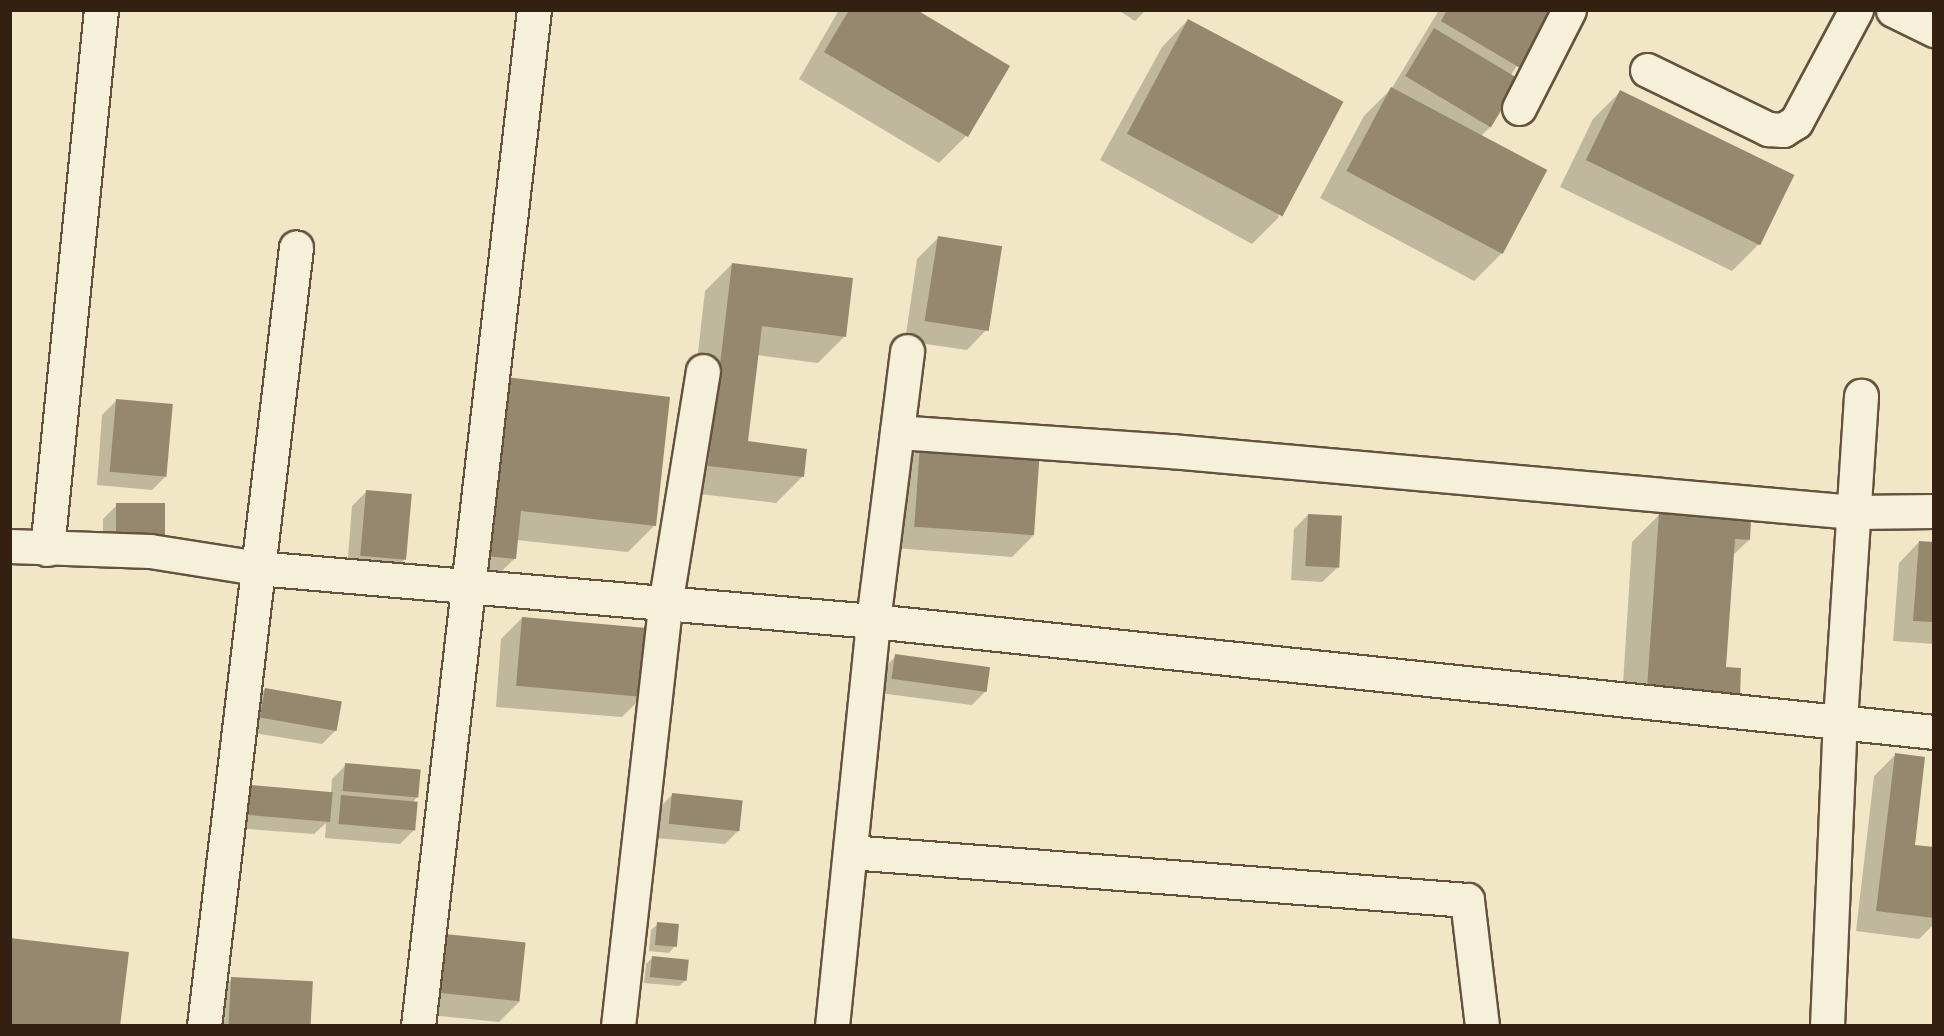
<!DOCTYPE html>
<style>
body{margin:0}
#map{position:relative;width:1944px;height:1036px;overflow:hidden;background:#f1e6c5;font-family:"IM FELL English",serif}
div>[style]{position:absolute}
.shadow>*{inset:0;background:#0003}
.building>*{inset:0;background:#96876f;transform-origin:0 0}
.roads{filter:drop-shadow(2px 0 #63523e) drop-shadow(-2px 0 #63523e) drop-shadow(0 2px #63523e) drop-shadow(0 -2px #63523e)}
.minor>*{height:33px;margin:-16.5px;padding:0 16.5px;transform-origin:16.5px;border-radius:16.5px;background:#f6efd9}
span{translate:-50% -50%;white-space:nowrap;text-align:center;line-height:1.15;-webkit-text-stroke:6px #f6efd9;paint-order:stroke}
.frame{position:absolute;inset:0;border:12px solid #342011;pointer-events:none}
</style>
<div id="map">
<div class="shadow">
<div style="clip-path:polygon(839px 10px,914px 10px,966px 136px,939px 163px,799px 79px)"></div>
<div style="clip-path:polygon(1118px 10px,1146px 10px,1135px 21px)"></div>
<div style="clip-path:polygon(1439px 10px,1552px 10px,1511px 75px,1491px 126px,1480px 137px,1501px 254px,1474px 281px,1320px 198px,1364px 116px,1392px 88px)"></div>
<div style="clip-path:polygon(1188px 20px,1279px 217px,1252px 244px,1100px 160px,1162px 47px)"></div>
<div style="clip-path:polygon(1620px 92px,1759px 244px,1732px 271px,1560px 187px,1593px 119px)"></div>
<div style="clip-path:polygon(938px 238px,987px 329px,967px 350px,905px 341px,917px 259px)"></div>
<div style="clip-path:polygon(732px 264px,845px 336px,818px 363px,757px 355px,747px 443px,803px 476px,776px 503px,682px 492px,705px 291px)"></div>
<div style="clip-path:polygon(116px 401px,166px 476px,152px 490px,97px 485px,102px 415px)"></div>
<div style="clip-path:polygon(479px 406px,655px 525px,628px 552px,517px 540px,515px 558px,488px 585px,460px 582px)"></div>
<div style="clip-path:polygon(921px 447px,1033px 536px,1012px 557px,895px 548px,900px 468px)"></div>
<div style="clip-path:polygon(366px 492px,405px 559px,391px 573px,347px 569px,352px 506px)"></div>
<div style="clip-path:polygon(117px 505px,163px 534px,149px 549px,103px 549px,103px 519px)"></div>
<div style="clip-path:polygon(1308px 515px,1337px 568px,1322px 582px,1291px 580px,1294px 529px)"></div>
<div style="clip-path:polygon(1659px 515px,1749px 540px,1732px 556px,1724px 669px,1621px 715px,1632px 542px)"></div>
<div style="clip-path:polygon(1919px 542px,1934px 543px,1934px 644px,1893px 641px,1899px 563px)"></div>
<div style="clip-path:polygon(522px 618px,643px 696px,622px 717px,496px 707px,501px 639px)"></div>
<div style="clip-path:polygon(896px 656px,986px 691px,972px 705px,879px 693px,882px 670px)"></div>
<div style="clip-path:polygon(265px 689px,336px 730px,322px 744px,247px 732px,251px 703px)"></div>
<div style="clip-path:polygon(1895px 755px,1913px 846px,1934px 849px,1934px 924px,1919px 939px,1856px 931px,1874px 776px)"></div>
<div style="clip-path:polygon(346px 765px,418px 796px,412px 803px,414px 830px,400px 844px,325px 838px,326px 823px,314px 834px,235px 828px,238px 801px,252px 787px,331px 793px,332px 779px)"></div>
<div style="clip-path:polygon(672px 795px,739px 830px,725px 844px,656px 838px,658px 809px)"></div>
<div style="clip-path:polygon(658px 924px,675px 946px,669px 953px,649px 951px,651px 930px)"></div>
<div style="clip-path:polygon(446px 936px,520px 1001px,499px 1022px,420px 1014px,425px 957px)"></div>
<div style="clip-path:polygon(653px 957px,686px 980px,679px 986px,644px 983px,646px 964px)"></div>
<div style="clip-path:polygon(232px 979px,309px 1026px,209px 1026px,211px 1000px)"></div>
</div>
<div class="building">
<div style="clip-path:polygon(849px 10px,917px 10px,1010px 66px,968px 137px,824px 52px)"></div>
<div style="clip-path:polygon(1447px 10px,1553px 10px,1520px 68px,1441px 21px)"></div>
<div style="left:1188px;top:19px;width:176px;height:130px;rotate:28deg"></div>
<div style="left:1434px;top:28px;width:100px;height:56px;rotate:31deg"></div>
<div style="left:1391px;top:87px;width:177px;height:95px;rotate:28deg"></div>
<div style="left:1620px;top:90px;width:194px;height:78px;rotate:26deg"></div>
<div style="left:938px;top:236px;width:65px;height:86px;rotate:9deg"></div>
<div style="clip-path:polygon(732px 263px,853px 278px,846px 337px,762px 326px,748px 441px,807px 449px,804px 477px,708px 466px)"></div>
<div style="clip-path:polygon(505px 377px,670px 397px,656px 526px,521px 511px,516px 559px,486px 556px)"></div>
<div style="left:116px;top:399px;width:57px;height:73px;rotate:5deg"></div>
<div style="left:920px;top:445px;width:120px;height:82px;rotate:4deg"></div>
<div style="left:366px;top:490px;width:46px;height:66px;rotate:5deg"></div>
<div style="left:165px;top:503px;width:32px;height:49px;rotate:90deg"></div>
<div style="clip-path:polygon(1659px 513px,1751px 520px,1750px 540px,1735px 539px,1726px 667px,1741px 668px,1740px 696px,1647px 689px)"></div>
<div style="left:1308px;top:514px;width:34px;height:52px;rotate:3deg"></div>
<div style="clip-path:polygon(1919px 541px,1934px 542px,1934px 622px,1913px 621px)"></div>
<div style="left:522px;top:617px;width:128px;height:69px;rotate:5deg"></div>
<div style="left:895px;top:654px;width:96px;height:25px;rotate:8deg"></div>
<div style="left:265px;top:688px;width:78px;height:30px;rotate:10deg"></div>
<div style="clip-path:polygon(1895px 753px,1925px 757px,1915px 845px,1934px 847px,1934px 918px,1876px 911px)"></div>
<div style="left:345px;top:763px;width:76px;height:28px;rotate:5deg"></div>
<div style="left:251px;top:785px;width:82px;height:30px;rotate:5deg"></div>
<div style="left:672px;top:793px;width:71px;height:31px;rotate:6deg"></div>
<div style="left:341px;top:795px;width:77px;height:29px;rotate:5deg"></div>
<div style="left:657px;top:922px;width:22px;height:23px;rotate:5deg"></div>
<div style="left:445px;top:934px;width:81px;height:59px;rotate:6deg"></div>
<div style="clip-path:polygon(10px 938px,129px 952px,120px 1026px,10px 1026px)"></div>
<div style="left:652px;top:956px;width:37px;height:21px;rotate:6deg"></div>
<div style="left:231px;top:977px;width:82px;height:49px;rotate:3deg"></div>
</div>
<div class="roads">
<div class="minor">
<div style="left:1893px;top:10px;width:46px;rotate:26deg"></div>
<div style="left:1647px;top:70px;width:135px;rotate:26deg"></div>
<div style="left:1768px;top:129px;width:15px;rotate:4deg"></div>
<div style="left:1783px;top:130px;width:15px;rotate:-32deg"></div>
<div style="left:1796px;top:122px;width:127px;rotate:-61.8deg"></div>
<div style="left:1519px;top:108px;width:110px;rotate:-63deg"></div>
<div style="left:897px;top:432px;width:275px;rotate:4deg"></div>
<div style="left:1171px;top:451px;width:685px;rotate:5.11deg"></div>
<div style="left:1853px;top:512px;width:81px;rotate:-0.7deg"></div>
<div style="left:10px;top:546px;width:140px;rotate:2deg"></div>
<div style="left:150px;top:551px;width:108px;rotate:9deg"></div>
<div style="left:257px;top:568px;width:618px;rotate:4.92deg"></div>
<div style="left:873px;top:621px;width:1067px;rotate:5.97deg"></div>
<div style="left:47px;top:549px;width:542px;rotate:-84.28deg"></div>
<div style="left:850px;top:852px;width:619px;rotate:4.45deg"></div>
<div style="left:1467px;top:900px;width:127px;rotate:83.2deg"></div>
<div style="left:204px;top:1026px;width:784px;rotate:-83.26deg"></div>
<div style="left:418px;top:1026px;width:1023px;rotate:-83.49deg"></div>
<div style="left:618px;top:1026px;width:424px;rotate:-83.6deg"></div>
<div style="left:665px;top:605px;width:237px;rotate:-80.8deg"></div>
<div style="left:832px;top:1026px;width:407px;rotate:-84.2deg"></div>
<div style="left:873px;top:621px;width:272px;rotate:-82.8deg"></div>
<div style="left:1827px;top:1026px;width:305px;rotate:-87.6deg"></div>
<div style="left:1840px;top:721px;width:326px;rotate:-86.3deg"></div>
</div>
</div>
<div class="frame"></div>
</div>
